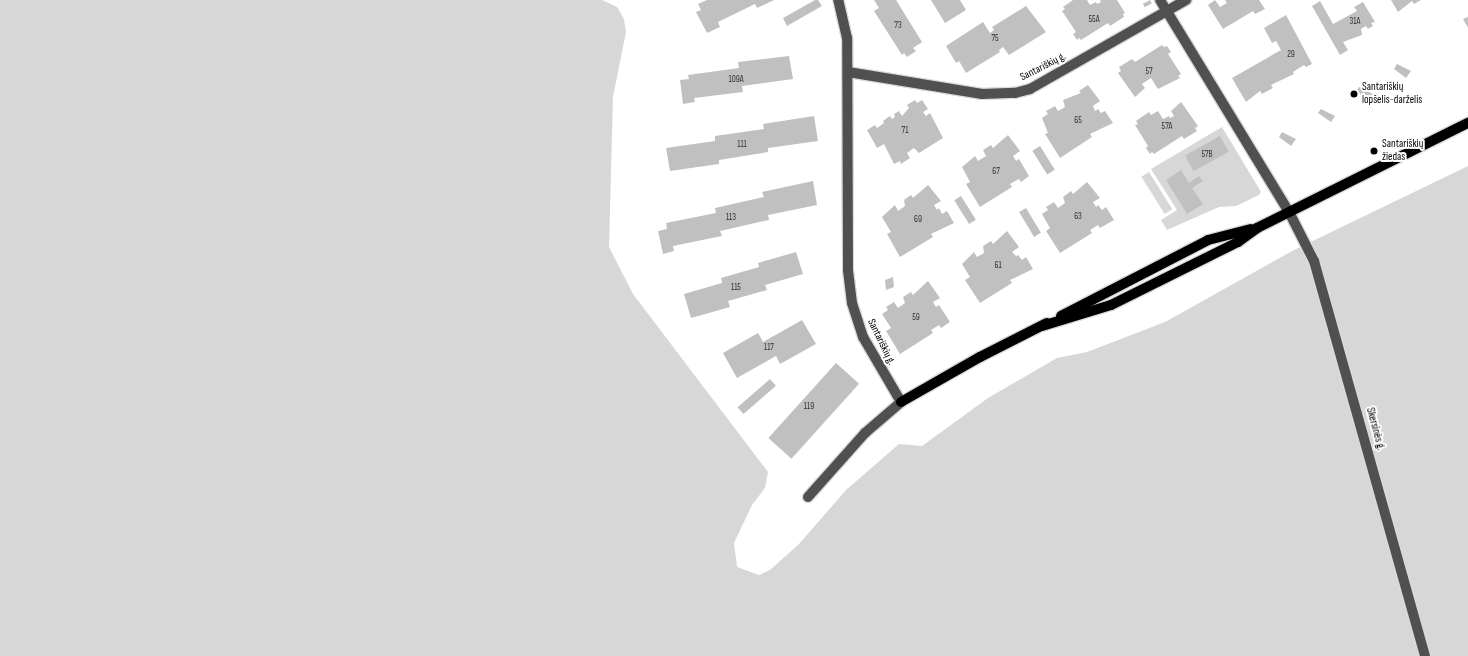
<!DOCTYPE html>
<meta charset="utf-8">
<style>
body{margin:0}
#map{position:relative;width:1468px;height:656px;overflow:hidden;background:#fff;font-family:"Sofia Sans Condensed",sans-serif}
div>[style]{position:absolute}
.green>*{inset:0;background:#d7d7d7;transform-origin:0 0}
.building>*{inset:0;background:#c0c0c0;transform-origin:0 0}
.roads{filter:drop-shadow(1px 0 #dbdbdb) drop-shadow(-1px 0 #dbdbdb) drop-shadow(0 1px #dbdbdb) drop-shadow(0 -1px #dbdbdb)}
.minor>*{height:10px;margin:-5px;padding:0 5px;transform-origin:5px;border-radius:5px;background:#505050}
.major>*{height:10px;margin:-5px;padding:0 5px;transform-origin:5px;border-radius:5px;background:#000}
.dots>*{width:11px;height:11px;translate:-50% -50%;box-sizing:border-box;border:2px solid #fff;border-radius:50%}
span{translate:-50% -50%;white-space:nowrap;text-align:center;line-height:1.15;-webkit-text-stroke:4px #fff;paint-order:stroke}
.number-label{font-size:9px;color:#303030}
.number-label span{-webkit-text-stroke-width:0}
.street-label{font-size:11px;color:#000}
.poi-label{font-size:11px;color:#000}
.left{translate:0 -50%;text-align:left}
</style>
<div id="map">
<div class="green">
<div style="clip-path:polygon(0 0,602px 0,617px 7px,624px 19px,626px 32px,613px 97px,609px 247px,633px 294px,768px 472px,765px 488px,752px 505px,734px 543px,737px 567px,759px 575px,770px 570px,799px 544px,846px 490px,899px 444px,922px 446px,988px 398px,1057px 358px,1087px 352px,1165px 322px,1292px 251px,1468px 166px,1468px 656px,0 656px)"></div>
<div style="clip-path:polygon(1222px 127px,1261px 192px,1259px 195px,1236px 206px,1219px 207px,1167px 230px,1161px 220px,1177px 210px,1151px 169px)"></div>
<div style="left:1149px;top:172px;width:44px;height:9px;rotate:58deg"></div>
</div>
<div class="building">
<div style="clip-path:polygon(707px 0,774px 0,757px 8px,755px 4px,718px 22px,720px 27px,707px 33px,696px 12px,701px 10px,698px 4px)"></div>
<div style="clip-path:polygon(815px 0,818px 0,822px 6px,787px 26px,783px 18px)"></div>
<div style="clip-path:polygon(874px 0,896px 0,922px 42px,913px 48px,916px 51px,907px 57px,904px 53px,902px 55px,874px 11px,879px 8px)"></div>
<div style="clip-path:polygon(931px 0,960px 0,966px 10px,945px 23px)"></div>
<div style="clip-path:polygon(1073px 0,1087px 0,1090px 5px,1096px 2px,1097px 4px,1101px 2px,1100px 0,1117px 0,1125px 13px,1123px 14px,1124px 17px,1110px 26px,1108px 23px,1081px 40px,1079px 38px,1077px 40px,1073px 34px,1076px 32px,1062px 11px,1065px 9px,1063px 7px)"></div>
<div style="left:1150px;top:0;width:4px;height:8px;rotate:63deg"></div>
<div style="clip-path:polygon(1215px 0,1220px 7px,1227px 3px,1225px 0,1259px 0,1265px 9px,1255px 14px,1253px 11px,1223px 29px,1208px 5px)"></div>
<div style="clip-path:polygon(1391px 0,1421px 0,1414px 4px,1412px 1px,1398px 12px)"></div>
<div style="clip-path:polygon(1320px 1px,1333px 24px,1357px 11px,1354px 7px,1363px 2px,1375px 22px,1371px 23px,1373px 26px,1368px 29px,1366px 26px,1361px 29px,1362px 35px,1343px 42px,1348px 50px,1340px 55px,1312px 6px)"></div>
<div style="clip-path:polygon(1026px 6px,1046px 32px,1009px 55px,1003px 47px,999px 50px,1000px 52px,966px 73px,959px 61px,956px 63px,946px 46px,983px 22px,990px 33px,994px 30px,992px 27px)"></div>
<div style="clip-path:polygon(1286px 15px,1312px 64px,1306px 67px,1304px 65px,1293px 72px,1294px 74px,1271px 85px,1273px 88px,1262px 94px,1260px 91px,1246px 102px,1232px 78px,1281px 50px,1276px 41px,1272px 43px,1264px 28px)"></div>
<div style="clip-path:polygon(1468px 17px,1468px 28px,1463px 19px)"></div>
<div style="clip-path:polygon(1162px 45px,1164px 47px,1167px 46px,1171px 52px,1168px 54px,1181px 74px,1178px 76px,1180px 78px,1158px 89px,1151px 78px,1142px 84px,1145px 88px,1135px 97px,1118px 73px,1121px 71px,1119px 67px,1132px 59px,1135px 62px)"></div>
<div style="clip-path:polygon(789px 56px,793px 79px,742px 86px,743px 92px,694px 98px,695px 102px,683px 104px,680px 80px,689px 79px,688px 75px,739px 68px,738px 62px)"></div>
<div style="clip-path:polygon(1397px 64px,1411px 71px,1406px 78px,1394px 69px)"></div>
<div style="clip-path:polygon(1088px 85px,1100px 101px,1093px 106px,1095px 111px,1098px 109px,1101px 113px,1105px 111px,1113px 123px,1090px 134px,1092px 137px,1060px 158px,1045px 134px,1048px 133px,1042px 118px,1048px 114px,1046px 111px,1055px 106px,1058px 111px,1065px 107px,1063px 100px,1081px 93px,1079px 91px)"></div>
<div style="clip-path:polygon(1359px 87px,1373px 94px,1368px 100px,1356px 91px)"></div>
<div style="clip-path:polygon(915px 100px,917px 103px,922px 100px,928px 109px,923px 112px,926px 116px,930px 113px,943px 138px,919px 153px,914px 148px,907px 153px,910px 158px,901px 164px,900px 161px,894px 164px,884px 144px,877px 148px,867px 130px,875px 125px,877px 128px,884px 123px,883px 121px,890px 116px,892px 119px,895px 117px,894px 114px,899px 111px,902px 116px,909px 108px,907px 105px)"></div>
<div style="clip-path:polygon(1181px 102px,1198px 126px,1195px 128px,1197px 131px,1184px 139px,1182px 136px,1154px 154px,1152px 152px,1150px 154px,1146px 148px,1148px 146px,1135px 125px,1138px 124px,1136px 121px,1149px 112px,1151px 115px,1158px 111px,1163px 119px,1169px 116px,1170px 118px,1174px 116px,1171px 111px)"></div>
<div style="clip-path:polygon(1321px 109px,1335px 116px,1331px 122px,1318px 113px)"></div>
<div style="clip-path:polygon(814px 116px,818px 141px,768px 148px,768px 152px,719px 160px,719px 164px,670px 171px,666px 148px,715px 141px,715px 136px,764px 129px,763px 124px)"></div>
<div style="clip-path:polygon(1282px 132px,1296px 139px,1291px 146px,1279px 137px)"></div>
<div style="clip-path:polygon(1008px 135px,1020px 151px,1013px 156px,1016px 161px,1019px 159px,1029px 176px,1021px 182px,1019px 179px,1010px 184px,1012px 187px,980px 207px,966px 184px,970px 182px,962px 167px,975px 156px,978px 161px,986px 156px,983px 150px,991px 145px,993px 148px)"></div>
<div style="left:1220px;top:136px;width:18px;height:40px;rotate:61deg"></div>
<div style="left:1040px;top:146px;width:28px;height:9px;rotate:58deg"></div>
<div style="clip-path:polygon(1181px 170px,1189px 183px,1199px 176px,1203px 181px,1192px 188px,1203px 204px,1187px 214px,1166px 180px)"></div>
<div style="clip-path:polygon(813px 181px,817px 205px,768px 215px,769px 220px,720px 231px,722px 236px,673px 246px,674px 251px,663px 254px,658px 231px,667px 229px,666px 223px,716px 213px,715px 208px,764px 197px,762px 192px)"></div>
<div style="clip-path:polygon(1087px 182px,1100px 198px,1093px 202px,1096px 207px,1098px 205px,1102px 210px,1106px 207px,1114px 220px,1100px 228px,1098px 225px,1090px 230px,1092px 233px,1060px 253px,1046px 231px,1050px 228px,1042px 214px,1048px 210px,1046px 207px,1054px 202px,1058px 208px,1065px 203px,1063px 197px,1071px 191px,1073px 194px)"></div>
<div style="clip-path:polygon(928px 185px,941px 201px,934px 205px,937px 210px,939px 208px,942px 214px,947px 211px,954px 223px,931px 234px,933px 237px,900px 257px,887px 234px,891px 232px,882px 217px,895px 205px,898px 211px,905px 206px,904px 200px,911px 195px,913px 198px)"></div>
<div style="left:961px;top:196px;width:28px;height:8px;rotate:58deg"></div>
<div style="left:1026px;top:208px;width:29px;height:8px;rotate:59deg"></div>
<div style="clip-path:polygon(1007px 231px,1019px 247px,1012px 252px,1016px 256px,1018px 255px,1022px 260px,1026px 257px,1033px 269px,1010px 280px,1012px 283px,980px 303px,965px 280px,970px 277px,962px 264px,974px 252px,977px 257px,984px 253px,983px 246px,991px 241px,993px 244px)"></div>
<div style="clip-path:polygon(796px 252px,803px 274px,765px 285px,767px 290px,728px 301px,730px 307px,691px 318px,684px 294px,722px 283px,721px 278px,759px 267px,758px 263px)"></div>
<div style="clip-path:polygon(893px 277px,894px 287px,886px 290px,885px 280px)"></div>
<div style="clip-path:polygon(928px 281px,940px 298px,933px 302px,936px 307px,939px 305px,950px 322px,941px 328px,939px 325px,931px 330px,933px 333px,900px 354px,886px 331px,891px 328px,882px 314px,888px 310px,886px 307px,894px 302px,898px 308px,905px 303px,903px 297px,911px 292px,913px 295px)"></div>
<div style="clip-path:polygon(802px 320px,816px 344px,780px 364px,776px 356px,737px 378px,723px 353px,758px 333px,763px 342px)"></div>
<div style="left:836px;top:363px;width:31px;height:101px;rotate:42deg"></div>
<div style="left:770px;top:379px;width:9px;height:43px;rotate:49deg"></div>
</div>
<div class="roads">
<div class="minor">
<div style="left:1160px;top:0;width:248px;rotate:58.7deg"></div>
<div style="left:1289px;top:212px;width:55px;rotate:63deg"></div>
<div style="left:1314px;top:261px;width:410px;rotate:74.3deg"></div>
<div style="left:848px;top:72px;width:136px;rotate:9.3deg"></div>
<div style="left:982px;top:94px;width:33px;rotate:-2deg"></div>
<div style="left:1015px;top:93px;width:16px;rotate:-15deg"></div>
<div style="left:1030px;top:89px;width:180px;rotate:-29.7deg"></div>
<div style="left:808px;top:497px;width:86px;rotate:-48.3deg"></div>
<div style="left:865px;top:433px;width:48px;rotate:-40.7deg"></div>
<div style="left:901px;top:402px;width:75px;rotate:-120.3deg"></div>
<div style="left:863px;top:337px;width:36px;rotate:-108deg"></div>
<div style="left:852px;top:303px;width:33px;rotate:-97deg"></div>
<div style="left:848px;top:270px;width:232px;rotate:-90.2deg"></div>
<div style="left:847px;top:38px;width:39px;rotate:-103deg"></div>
</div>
<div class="major">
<div style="left:1061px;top:316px;width:165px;rotate:-27.3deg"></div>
<div style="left:1208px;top:240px;width:44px;rotate:-14.3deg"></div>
<div style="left:1042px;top:326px;width:72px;rotate:-16.9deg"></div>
<div style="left:1111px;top:305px;width:142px;rotate:-26.4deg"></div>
<div style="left:1238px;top:242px;width:24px;rotate:-36deg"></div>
<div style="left:1257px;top:228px;width:236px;rotate:-26.5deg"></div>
<div style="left:901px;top:402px;width:91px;rotate:-29.7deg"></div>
<div style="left:980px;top:357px;width:75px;rotate:-26.9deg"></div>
</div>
</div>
<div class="dots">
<div style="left:1354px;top:94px;background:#000"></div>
<div style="left:1374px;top:151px;background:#000"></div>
</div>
<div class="number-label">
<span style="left:1094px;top:20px">55A</span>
<span style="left:1355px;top:22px">31A</span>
<span style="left:898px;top:26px">73</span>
<span style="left:995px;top:39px">75</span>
<span style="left:1291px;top:55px">29</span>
<span style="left:1149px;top:72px">57</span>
<span style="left:736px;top:80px">109A</span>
<span style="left:1078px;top:121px">65</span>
<span style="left:1167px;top:127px">57A</span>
<span style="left:905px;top:131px">71</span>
<span style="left:742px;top:145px">111</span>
<span style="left:1207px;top:155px">57B</span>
<span style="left:996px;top:172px">67</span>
<span style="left:1078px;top:217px">63</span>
<span style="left:731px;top:218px">113</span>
<span style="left:918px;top:220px">69</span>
<span style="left:998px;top:266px">61</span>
<span style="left:736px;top:288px">115</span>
<span style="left:916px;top:318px">59</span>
<span style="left:769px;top:348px">117</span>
<span style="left:809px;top:407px">119</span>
</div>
<div class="street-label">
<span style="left:1043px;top:67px;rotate:-27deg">Santariškių g.</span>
<span style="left:881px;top:342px;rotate:64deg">Santariškių g.</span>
<span style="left:1375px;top:429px;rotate:75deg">Skersinės g.</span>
</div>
<div class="poi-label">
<span class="left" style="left:1362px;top:94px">Santariškių<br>lopšelis-darželis</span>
<span class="left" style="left:1382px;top:151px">Santariškių<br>žiedas</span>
</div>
</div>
